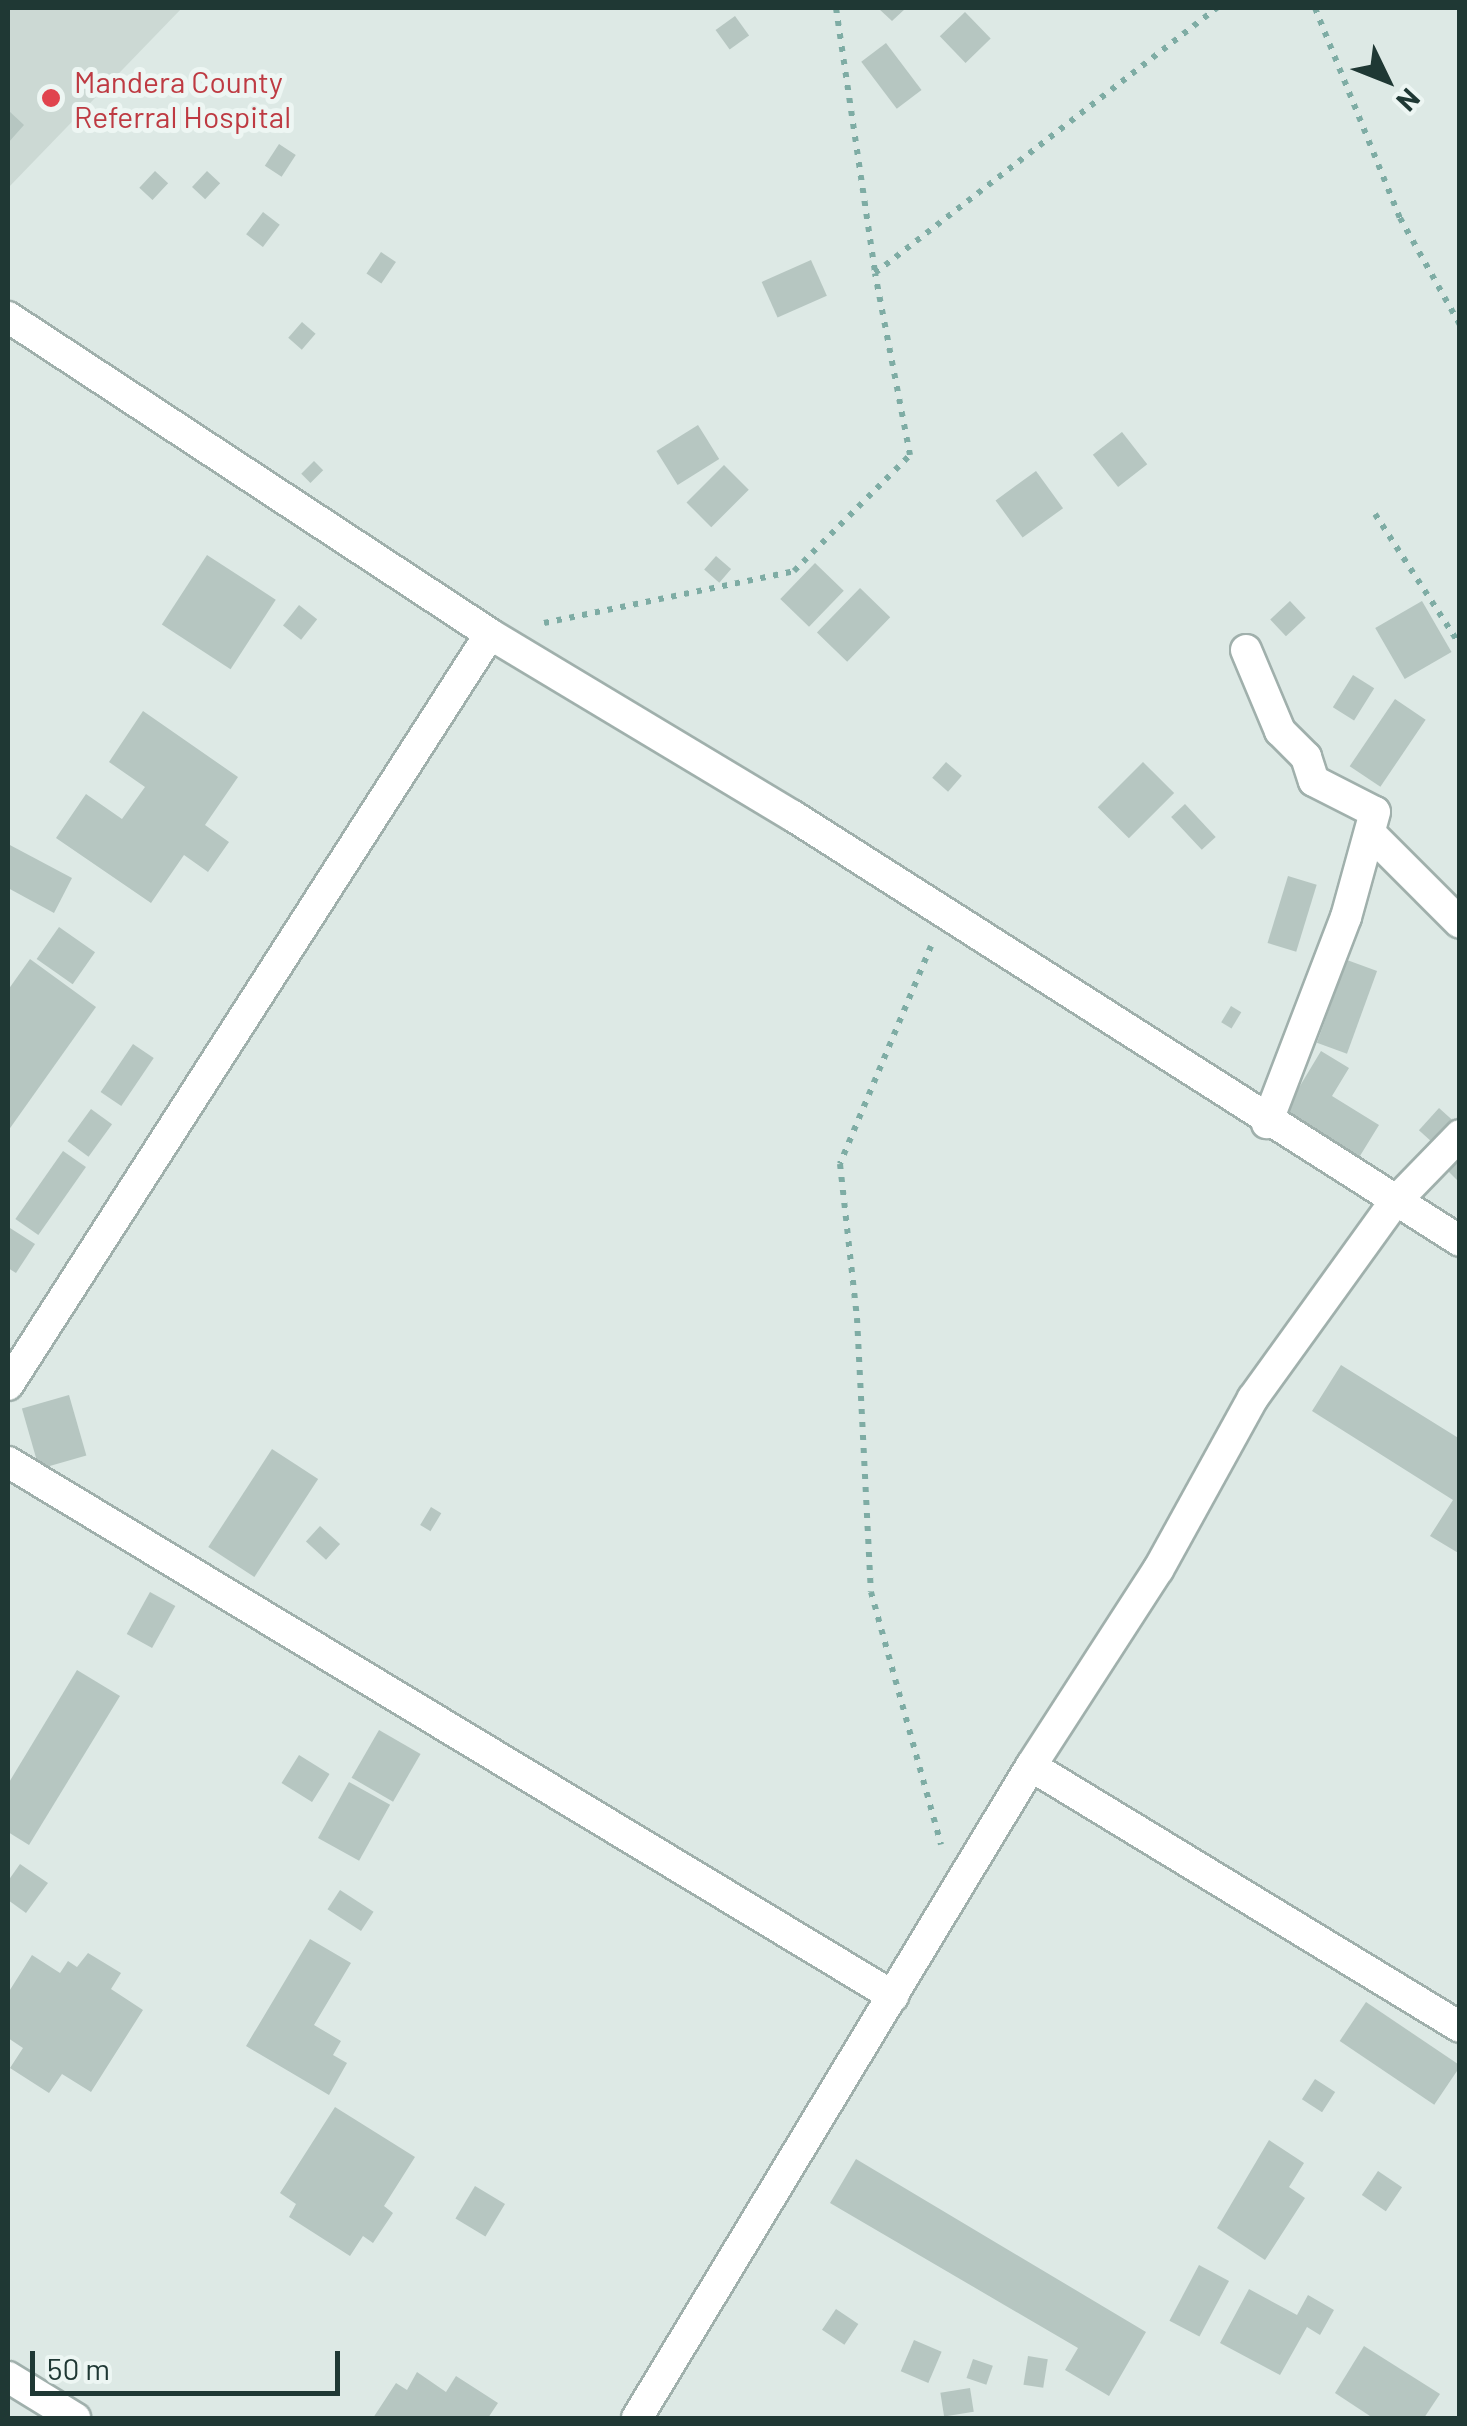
<!DOCTYPE html>
<style>
body{margin:0}
#map{position:relative;width:1467px;height:2426px;overflow:hidden;background:#dde9e5;font-family:Barlow,sans-serif}
div>[style]{position:absolute}
.built>*{inset:0;background:#ccd9d4}
.building>*{inset:0;background:#b6c6c1;transform-origin:0 0}
.path>*{height:6px;margin-top:-3px;transform-origin:0;background:repeating-linear-gradient(90deg,#7eaca4 0 5px,transparent 0 13px)}
.roads{filter:drop-shadow(2px 0 #a0b0ac) drop-shadow(-2px 0 #a0b0ac) drop-shadow(0 2px #a0b0ac) drop-shadow(0 -2px #a0b0ac)}
.minor>*{height:30px;margin:-15px;padding:0 15px;transform-origin:15px;border-radius:15px;background:#fff}
.dots>*{width:28px;height:28px;translate:-50% -50%;box-sizing:border-box;border:5px solid #edf6f3;border-radius:50%}
span{translate:-50% -50%;white-space:nowrap;text-align:center;line-height:1.15;-webkit-text-stroke:10px #edf6f3;paint-order:stroke}
.health-label{font-size:30px;color:#be3a42}
.left{translate:0 -50%;text-align:left}
.frame{position:absolute;inset:0;border:10px solid #1f3834;pointer-events:none}
.north{position:absolute;left:1337px;top:30px;width:100px;height:100px;-webkit-text-stroke:8px #edf6f3;paint-order:stroke;rotate:133deg;font-size:28px;font-weight:700;line-height:40px;text-align:center;color:#1f3834}
.north::after{content:'';display:block;margin:auto;width:35px;height:45px;background:#1f3834;clip-path:polygon(50% 0,100% 100%,50% 72%,0 100%)}
.scale{position:absolute;left:30px;top:2351px;width:310px;height:45px;box-sizing:border-box;border:5px solid #1f3834;border-top:0;padding-left:12px;font-size:30px;line-height:35px;white-space:nowrap;color:#1f3834;-webkit-text-stroke:8px #edf6f3;paint-order:stroke}
</style>
<div id="map">
<div class="built">
<div style="clip-path:polygon(8px 8px,182px 8px,8px 188px)"></div>
</div>
<div class="building">
<div style="clip-path:polygon(878px 8px,906px 8px,892px 21px)"></div>
<div style="left:965px;top:12px;width:37px;height:35px;rotate:46deg"></div>
<div style="left:735px;top:16px;width:24px;height:24px;rotate:54deg"></div>
<div style="left:886px;top:43px;width:59px;height:31px;rotate:53deg"></div>
<div style="clip-path:polygon(8px 110px,24px 125px,8px 143px)"></div>
<div style="left:279px;top:144px;width:20px;height:26px;rotate:33deg"></div>
<div style="left:155px;top:171px;width:18px;height:23px;rotate:43deg"></div>
<div style="left:207px;top:171px;width:18px;height:22px;rotate:43deg"></div>
<div style="left:263px;top:212px;width:21px;height:28px;rotate:37deg"></div>
<div style="left:381px;top:252px;width:18px;height:26px;rotate:34deg"></div>
<div style="left:811px;top:260px;width:39px;height:54px;rotate:66deg"></div>
<div style="left:302px;top:322px;width:18px;height:21px;rotate:41deg"></div>
<div style="left:698px;top:425px;width:40px;height:49px;rotate:58deg"></div>
<div style="left:1122px;top:432px;width:41px;height:37px;rotate:52deg"></div>
<div style="left:314px;top:461px;width:13px;height:18px;rotate:45deg"></div>
<div style="left:724px;top:465px;width:35px;height:53px;rotate:45deg"></div>
<div style="left:1036px;top:471px;width:46px;height:50px;rotate:54deg"></div>
<div style="left:207px;top:555px;width:82px;height:83px;rotate:33deg"></div>
<div style="left:716px;top:556px;width:20px;height:18px;rotate:41deg"></div>
<div style="left:815px;top:563px;width:40px;height:50px;rotate:44deg"></div>
<div style="left:860px;top:588px;width:42px;height:62px;rotate:44deg"></div>
<div style="left:1290px;top:601px;width:23px;height:27px;rotate:47deg"></div>
<div style="left:1422px;top:601px;width:59px;height:54px;rotate:60deg"></div>
<div style="left:299px;top:605px;width:23px;height:26px;rotate:38deg"></div>
<div style="left:1353px;top:675px;width:25px;height:38px;rotate:32deg"></div>
<div style="left:1395px;top:699px;width:37px;height:81px;rotate:34deg"></div>
<div style="clip-path:polygon(143px 711px,238px 777px,205px 825px,229px 842px,208px 872px,184px 855px,151px 903px,56px 838px,86px 794px,122px 819px,145px 787px,109px 762px)"></div>
<div style="left:946px;top:762px;width:21px;height:21px;rotate:41deg"></div>
<div style="left:1143px;top:762px;width:44px;height:64px;rotate:45deg"></div>
<div style="left:1185px;top:804px;width:45px;height:19px;rotate:47deg"></div>
<div style="clip-path:polygon(8px 844px,72px 878px,54px 913px,8px 888px)"></div>
<div style="left:1288px;top:876px;width:30px;height:70px;rotate:17deg"></div>
<div style="left:59px;top:927px;width:44px;height:39px;rotate:35deg"></div>
<div style="clip-path:polygon(30px 959px,96px 1007px,8px 1131px,8px 990px)"></div>
<div style="left:1347px;top:960px;width:32px;height:88px;rotate:20deg"></div>
<div style="left:1231px;top:1006px;width:12px;height:19px;rotate:31deg"></div>
<div style="left:133px;top:1044px;width:25px;height:58px;rotate:34deg"></div>
<div style="clip-path:polygon(1321px 1051px,1349px 1068px,1332px 1096px,1379px 1125px,1355px 1164px,1280px 1119px)"></div>
<div style="left:1439px;top:1108px;width:28px;height:30px;rotate:42deg"></div>
<div style="left:91px;top:1109px;width:26px;height:40px;rotate:36deg"></div>
<div style="left:63px;top:1151px;width:28px;height:83px;rotate:35deg"></div>
<div style="clip-path:polygon(1460px 1151px,1460px 1183px,1444px 1167px)"></div>
<div style="clip-path:polygon(10px 1228px,35px 1244px,16px 1273px,8px 1268px)"></div>
<div style="clip-path:polygon(1341px 1365px,1460px 1439px,1460px 1554px,1430px 1536px,1453px 1500px,1312px 1411px)"></div>
<div style="left:69px;top:1395px;width:63px;height:49px;rotate:74deg"></div>
<div style="left:272px;top:1449px;width:55px;height:117px;rotate:33deg"></div>
<div style="left:431px;top:1507px;width:12px;height:21px;rotate:31deg"></div>
<div style="left:320px;top:1526px;width:27px;height:21px;rotate:42deg"></div>
<div style="left:150px;top:1592px;width:29px;height:48px;rotate:29deg"></div>
<div style="clip-path:polygon(77px 1670px,120px 1696px,29px 1845px,8px 1832px,8px 1784px)"></div>
<div style="left:379px;top:1730px;width:48px;height:55px;rotate:30deg"></div>
<div style="left:299px;top:1755px;width:36px;height:33px;rotate:32deg"></div>
<div style="left:349px;top:1782px;width:47px;height:64px;rotate:29deg"></div>
<div style="clip-path:polygon(20px 1864px,48px 1883px,26px 1913px,8px 1900px,8px 1881px)"></div>
<div style="left:340px;top:1890px;width:40px;height:23px;rotate:33deg"></div>
<div style="clip-path:polygon(310px 1939px,351px 1963px,314px 2025px,341px 2041px,333px 2055px,347px 2063px,329px 2095px,246px 2046px)"></div>
<div style="clip-path:polygon(88px 1953px,121px 1973px,111px 1989px,143px 2010px,91px 2092px,62px 2074px,49px 2093px,10px 2068px,23px 2048px,8px 2038px,8px 1993px,32px 1955px,60px 1973px,68px 1961px,77px 1967px)"></div>
<div style="left:1366px;top:2002px;width:114px;height:47px;rotate:34deg"></div>
<div style="left:1315px;top:2079px;width:24px;height:24px;rotate:33deg"></div>
<div style="clip-path:polygon(335px 2107px,415px 2157px,384px 2206px,393px 2213px,373px 2243px,363px 2236px,350px 2256px,289px 2217px,296px 2204px,280px 2193px)"></div>
<div style="clip-path:polygon(1269px 2140px,1304px 2163px,1289px 2187px,1305px 2198px,1265px 2260px,1217px 2228px)"></div>
<div style="clip-path:polygon(856px 2159px,1146px 2332px,1109px 2396px,1065px 2370px,1078px 2348px,830px 2203px)"></div>
<div style="left:1378px;top:2171px;width:29px;height:29px;rotate:34deg"></div>
<div style="left:475px;top:2186px;width:35px;height:38px;rotate:31deg"></div>
<div style="left:1199px;top:2265px;width:34px;height:63px;rotate:28deg"></div>
<div style="clip-path:polygon(1249px 2289px,1297px 2315px,1308px 2295px,1334px 2310px,1320px 2335px,1307px 2327px,1280px 2375px,1220px 2343px)"></div>
<div style="left:836px;top:2309px;width:27px;height:25px;rotate:34deg"></div>
<div style="left:914px;top:2340px;width:30px;height:34px;rotate:23deg"></div>
<div style="clip-path:polygon(1364px 2346px,1440px 2394px,1424px 2418px,1373px 2418px,1335px 2393px)"></div>
<div style="left:1028px;top:2356px;width:20px;height:29px;rotate:9deg"></div>
<div style="left:973px;top:2359px;width:21px;height:20px;rotate:19deg"></div>
<div style="clip-path:polygon(417px 2372px,446px 2392px,456px 2376px,498px 2403px,488px 2418px,373px 2418px,396px 2383px,407px 2390px)"></div>
<div style="left:970px;top:2388px;width:24px;height:30px;rotate:81deg"></div>
</div>
<div class="path">
<div style="left:836px;top:8px;width:268px;rotate:81.6deg"></div>
<div style="left:1315px;top:8px;width:227px;rotate:68deg"></div>
<div style="left:1400px;top:218px;width:123px;rotate:60.7deg"></div>
<div style="left:1375px;top:514px;width:156px;rotate:57deg"></div>
<div style="left:544px;top:623px;width:255px;rotate:-11.7deg"></div>
<div style="left:794px;top:571px;width:164px;rotate:-45deg"></div>
<div style="left:910px;top:455px;width:185px;rotate:-100.9deg"></div>
<div style="left:875px;top:273px;width:433px;rotate:-37.8deg"></div>
<div style="left:931px;top:946px;width:236px;rotate:112.7deg"></div>
<div style="left:840px;top:1164px;width:155px;rotate:83.7deg"></div>
<div style="left:857px;top:1318px;width:274px;rotate:87.1deg"></div>
<div style="left:871px;top:1592px;width:262px;rotate:74.5deg"></div>
</div>
<div class="roads">
<div class="minor">
<div style="left:8px;top:317px;width:577px;rotate:33.33deg"></div>
<div style="left:490px;top:634px;width:353px;rotate:31deg"></div>
<div style="left:793px;top:816px;width:791px;rotate:32.5deg"></div>
<div style="left:1246px;top:650px;width:88px;rotate:67.2deg"></div>
<div style="left:1280px;top:731px;width:37px;rotate:45deg"></div>
<div style="left:1306px;top:757px;width:25px;rotate:72deg"></div>
<div style="left:1314px;top:781px;width:68px;rotate:26.9deg"></div>
<div style="left:1375px;top:812px;width:109px;rotate:105.4deg"></div>
<div style="left:1346px;top:917px;width:221px;rotate:111deg"></div>
<div style="left:1372px;top:835px;width:124px;rotate:45deg"></div>
<div style="left:8px;top:1385px;width:892px;rotate:-57.31deg"></div>
<div style="left:8px;top:1462px;width:1034px;rotate:31.11deg"></div>
<div style="left:1031px;top:1766px;width:502px;rotate:31.32deg"></div>
<div style="left:8px;top:2377px;width:79px;rotate:31.5deg"></div>
<div style="left:637px;top:2418px;width:762px;rotate:-58.86deg"></div>
<div style="left:1031px;top:1766px;width:234px;rotate:-57.1deg"></div>
<div style="left:1158px;top:1570px;width:196px;rotate:-61.1deg"></div>
<div style="left:1253px;top:1398px;width:239px;rotate:-54.2deg"></div>
<div style="left:1393px;top:1204px;width:96px;rotate:-45.8deg"></div>
</div>
</div>
<div class="dots">
<div style="left:51px;top:98px;background:#e0444e"></div>
</div>
<div class="health-label">
<span class="left" style="left:74px;top:98px">Mandera County<br>Referral Hospital</span>
</div>
<div class="frame"></div>
<div class="north">N</div>
<div class="scale">50 m</div>
</div>
